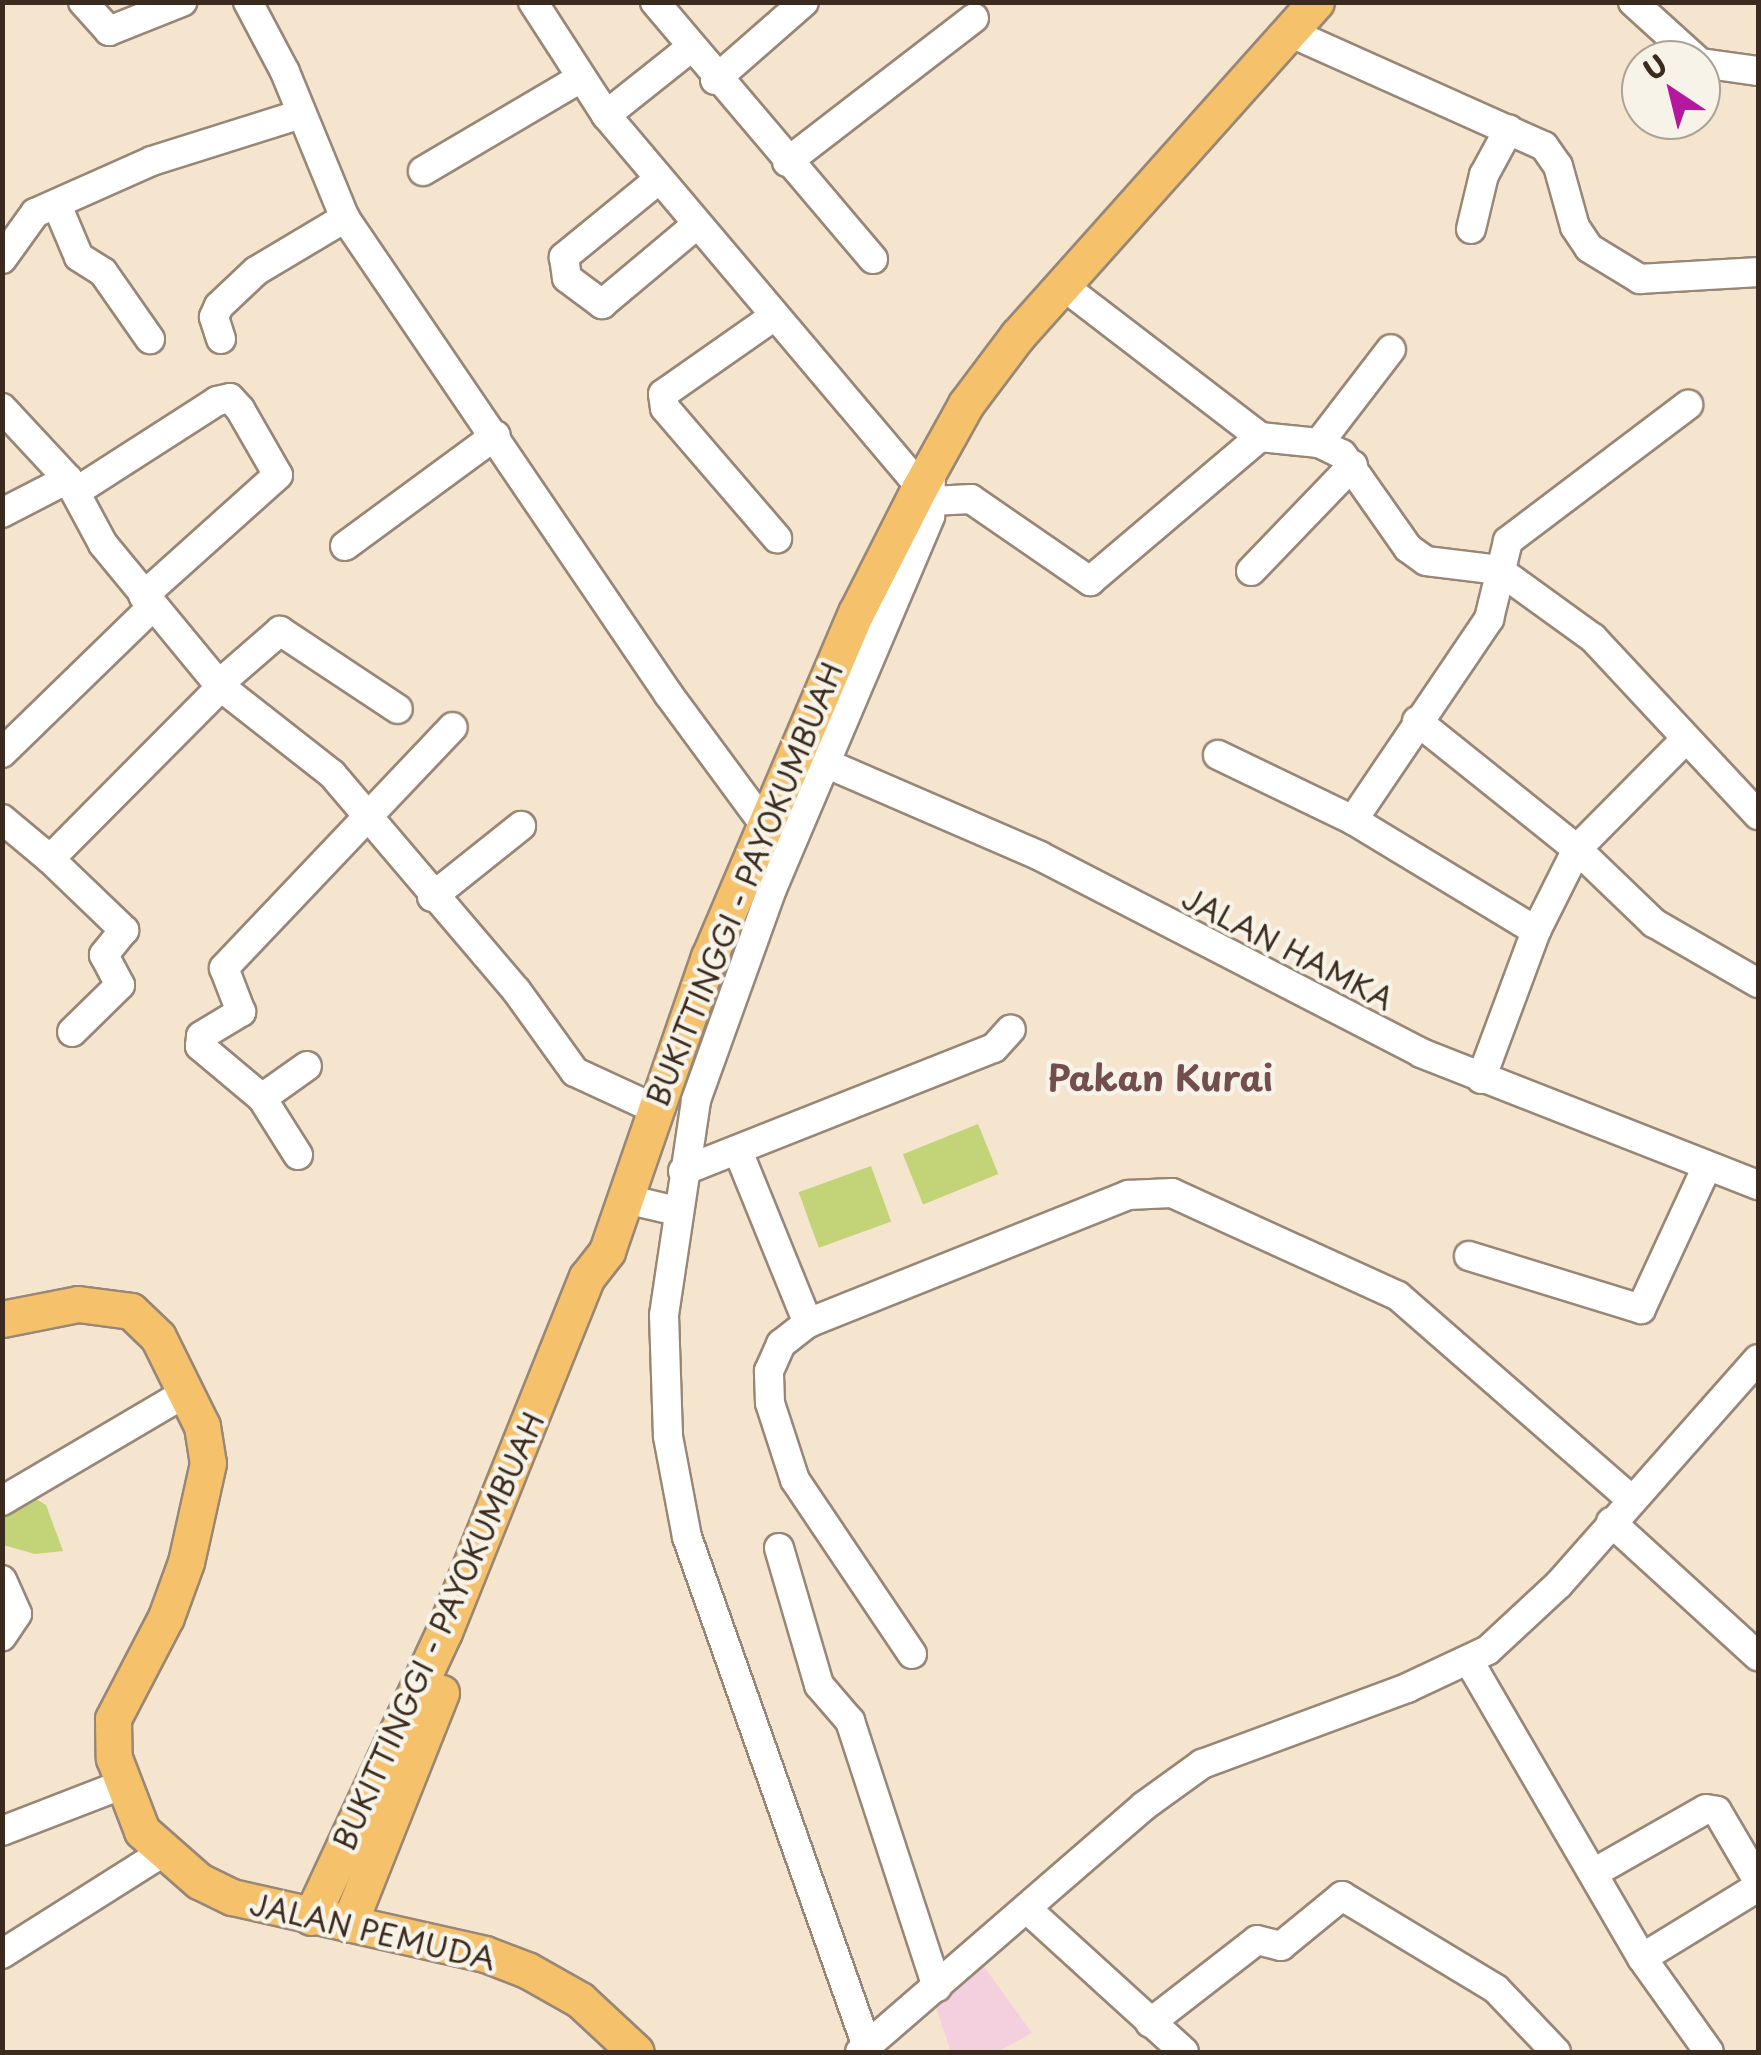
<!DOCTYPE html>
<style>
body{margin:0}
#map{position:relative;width:1761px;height:2055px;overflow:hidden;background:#f5e4ce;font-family:"Playpen Sans",sans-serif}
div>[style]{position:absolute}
.built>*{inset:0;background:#f4cfde}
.green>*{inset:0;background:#c2d477;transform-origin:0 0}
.roads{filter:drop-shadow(2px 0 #988776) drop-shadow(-2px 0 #988776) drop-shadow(0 2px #988776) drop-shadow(0 -2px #988776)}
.minor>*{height:28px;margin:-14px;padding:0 14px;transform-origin:14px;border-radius:14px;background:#fff}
.major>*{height:35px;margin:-17.5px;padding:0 17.5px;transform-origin:17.5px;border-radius:17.5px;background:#f6c16b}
span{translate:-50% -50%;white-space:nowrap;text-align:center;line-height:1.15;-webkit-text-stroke:9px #f7f3e8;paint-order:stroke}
.street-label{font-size:30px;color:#3b2a1e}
.quarter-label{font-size:35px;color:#734e4f;font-weight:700}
.frame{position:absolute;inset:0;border:5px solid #3b2a1e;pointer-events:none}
.north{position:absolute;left:1621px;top:40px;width:100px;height:100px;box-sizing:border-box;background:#f7f3e8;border:2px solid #aca397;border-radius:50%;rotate:325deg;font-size:28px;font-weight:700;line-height:40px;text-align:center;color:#3b2a1e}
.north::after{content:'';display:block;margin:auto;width:35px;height:45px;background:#b5179e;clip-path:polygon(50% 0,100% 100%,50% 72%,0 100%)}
</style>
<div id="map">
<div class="built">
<div style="clip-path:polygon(982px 1964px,1032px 2033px,997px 2052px,951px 2052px,935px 2004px)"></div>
</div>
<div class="green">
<div style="left:978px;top:1124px;width:54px;height:81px;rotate:68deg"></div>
<div style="left:871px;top:1166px;width:59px;height:77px;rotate:70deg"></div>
<div style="clip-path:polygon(34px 1498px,46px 1505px,63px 1551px,35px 1554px,3px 1545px,2px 1515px)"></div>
</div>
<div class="roads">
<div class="minor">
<div style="left:83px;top:2px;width:39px;rotate:48deg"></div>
<div style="left:109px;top:31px;width:79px;rotate:-21.7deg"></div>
<div style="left:248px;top:2px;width:79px;rotate:62.1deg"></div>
<div style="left:285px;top:72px;width:158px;rotate:67.7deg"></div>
<div style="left:345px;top:218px;width:577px;rotate:55.81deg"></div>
<div style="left:669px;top:695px;width:162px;rotate:53.6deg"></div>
<div style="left:533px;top:2px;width:135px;rotate:57.1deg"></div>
<div style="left:606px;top:115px;width:487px;rotate:49.8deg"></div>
<div style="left:655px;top:2px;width:337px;rotate:49.7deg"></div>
<div style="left:1633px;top:2px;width:86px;rotate:42.2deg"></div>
<div style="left:1289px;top:32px;width:279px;rotate:24.1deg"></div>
<div style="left:1544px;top:146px;width:24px;rotate:55deg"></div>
<div style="left:1558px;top:166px;width:63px;rotate:74.4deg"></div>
<div style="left:1575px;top:227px;width:25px;rotate:56deg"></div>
<div style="left:1589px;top:248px;width:60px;rotate:31.3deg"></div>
<div style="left:1640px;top:279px;width:118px;rotate:-3.4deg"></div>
<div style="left:1701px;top:63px;width:58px;rotate:8deg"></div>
<div style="left:715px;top:80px;width:118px;rotate:-41.2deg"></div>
<div style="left:606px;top:115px;width:106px;rotate:-38.5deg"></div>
<div style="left:787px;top:162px;width:236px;rotate:-37.6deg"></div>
<div style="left:423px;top:171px;width:181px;rotate:-30.5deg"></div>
<div style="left:658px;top:180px;width:122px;rotate:140.7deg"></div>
<div style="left:564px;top:257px;width:21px;rotate:82deg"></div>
<div style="left:567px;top:278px;width:44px;rotate:36.6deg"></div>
<div style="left:602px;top:304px;width:123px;rotate:-40deg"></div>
<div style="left:57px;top:205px;width:56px;rotate:67.1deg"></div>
<div style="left:79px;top:257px;width:28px;rotate:32deg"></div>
<div style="left:103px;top:272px;width:82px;rotate:55deg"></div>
<div style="left:1471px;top:229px;width:56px;rotate:-76.5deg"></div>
<div style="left:1484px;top:175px;width:52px;rotate:-61.5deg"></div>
<div style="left:2px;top:259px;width:57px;rotate:-54.3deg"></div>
<div style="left:35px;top:213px;width:128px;rotate:-24deg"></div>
<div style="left:152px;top:161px;width:156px;rotate:-17.5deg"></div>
<div style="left:1062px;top:285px;width:250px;rotate:37.5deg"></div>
<div style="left:1260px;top:437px;width:59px;rotate:5.8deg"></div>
<div style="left:1319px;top:443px;width:25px;rotate:26deg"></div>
<div style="left:1342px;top:454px;width:115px;rotate:54.9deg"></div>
<div style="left:1408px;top:548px;width:22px;rotate:36deg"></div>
<div style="left:1426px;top:561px;width:74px;rotate:7deg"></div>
<div style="left:1499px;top:570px;width:116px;rotate:35.9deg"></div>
<div style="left:1593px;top:638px;width:242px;rotate:47deg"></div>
<div style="left:773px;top:317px;width:134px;rotate:145deg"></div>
<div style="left:663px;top:394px;width:14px;rotate:82deg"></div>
<div style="left:665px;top:408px;width:172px;rotate:49.3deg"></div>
<div style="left:221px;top:339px;width:23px;rotate:-108deg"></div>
<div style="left:214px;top:317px;width:12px;rotate:-66deg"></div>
<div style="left:219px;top:306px;width:51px;rotate:-43.4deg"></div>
<div style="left:256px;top:271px;width:104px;rotate:-30.8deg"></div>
<div style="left:2px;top:408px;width:97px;rotate:47.1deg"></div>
<div style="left:68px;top:479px;width:74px;rotate:61.7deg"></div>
<div style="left:103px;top:544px;width:185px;rotate:50.5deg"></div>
<div style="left:1319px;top:443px;width:118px;rotate:-52.5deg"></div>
<div style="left:77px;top:491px;width:166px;rotate:-32.7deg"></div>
<div style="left:217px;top:401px;width:13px;rotate:-13deg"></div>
<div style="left:230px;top:398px;width:15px;rotate:48deg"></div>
<div style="left:240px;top:409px;width:76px;rotate:60.1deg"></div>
<div style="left:278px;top:475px;width:181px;rotate:138.1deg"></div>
<div style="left:932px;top:501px;width:39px;rotate:-3deg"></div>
<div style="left:971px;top:499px;width:145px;rotate:34.6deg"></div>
<div style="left:1090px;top:581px;width:223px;rotate:-40.3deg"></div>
<div style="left:2px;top:513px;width:74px;rotate:-27.3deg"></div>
<div style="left:345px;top:546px;width:187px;rotate:-36.3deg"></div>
<div style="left:1251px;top:571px;width:147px;rotate:-46.1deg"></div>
<div style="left:219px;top:684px;width:81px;rotate:-41deg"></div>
<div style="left:280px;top:631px;width:141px;rotate:33.5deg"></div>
<div style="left:1417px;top:721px;width:205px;rotate:38.7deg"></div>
<div style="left:1577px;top:849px;width:107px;rotate:43.9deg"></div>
<div style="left:1654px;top:923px;width:120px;rotate:30deg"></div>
<div style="left:2px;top:753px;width:211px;rotate:-44.2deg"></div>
<div style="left:1218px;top:755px;width:150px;rotate:25.7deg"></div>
<div style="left:1353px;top:820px;width:214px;rotate:31.2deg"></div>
<div style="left:816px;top:759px;width:244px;rotate:23.4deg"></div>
<div style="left:1040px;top:856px;width:429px;rotate:27.3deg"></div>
<div style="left:1421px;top:1053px;width:362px;rotate:21.4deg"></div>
<div style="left:2px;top:819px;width:62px;rotate:39.8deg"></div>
<div style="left:50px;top:859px;width:243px;rotate:-45.2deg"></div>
<div style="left:221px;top:687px;width:141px;rotate:38.1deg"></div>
<div style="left:332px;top:774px;width:284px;rotate:49.6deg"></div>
<div style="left:516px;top:990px;width:101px;rotate:54.3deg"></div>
<div style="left:575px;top:1072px;width:86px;rotate:24.8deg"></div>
<div style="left:1353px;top:820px;width:243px;rotate:-55.9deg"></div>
<div style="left:1489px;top:619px;width:80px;rotate:-76.3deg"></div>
<div style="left:1508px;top:541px;width:226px;rotate:-37.1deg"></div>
<div style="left:50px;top:859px;width:103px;rotate:43.8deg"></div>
<div style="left:124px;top:930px;width:32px;rotate:129deg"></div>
<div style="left:104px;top:955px;width:34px;rotate:62deg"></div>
<div style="left:120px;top:985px;width:67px;rotate:135.6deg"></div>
<div style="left:432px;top:897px;width:114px;rotate:-38.6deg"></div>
<div style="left:1481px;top:1079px;width:158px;rotate:-69.6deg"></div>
<div style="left:1536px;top:931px;width:92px;rotate:-63.4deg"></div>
<div style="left:1577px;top:849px;width:152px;rotate:-45.3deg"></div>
<div style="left:262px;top:1098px;width:55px;rotate:-35.4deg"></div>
<div style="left:738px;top:1151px;width:186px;rotate:67.9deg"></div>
<div style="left:298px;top:1155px;width:67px;rotate:-122.3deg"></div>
<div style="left:262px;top:1098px;width:81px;rotate:-140deg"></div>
<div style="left:200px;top:1046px;width:10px;rotate:-84deg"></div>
<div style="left:201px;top:1036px;width:47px;rotate:-31deg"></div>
<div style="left:241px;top:1012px;width:47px;rotate:-111.1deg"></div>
<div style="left:224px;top:968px;width:332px;rotate:-46.5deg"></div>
<div style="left:683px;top:1171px;width:334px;rotate:-21.6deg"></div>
<div style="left:994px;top:1048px;width:25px;rotate:-48deg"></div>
<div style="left:626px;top:1199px;width:52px;rotate:13.2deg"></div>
<div style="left:1469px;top:1256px;width:180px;rotate:17.1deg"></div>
<div style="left:1641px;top:1309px;width:157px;rotate:-65.2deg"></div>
<div style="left:2px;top:1501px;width:215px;rotate:-30.5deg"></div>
<div style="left:1611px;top:1522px;width:199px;rotate:42.4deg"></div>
<div style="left:779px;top:1548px;width:143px;rotate:73.7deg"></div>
<div style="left:819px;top:1685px;width:48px;rotate:49.3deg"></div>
<div style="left:850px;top:1721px;width:280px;rotate:71.9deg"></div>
<div style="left:2px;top:1580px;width:37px;rotate:66deg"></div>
<div style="left:17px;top:1614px;width:27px;rotate:124deg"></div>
<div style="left:912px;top:1654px;width:210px;rotate:-123.9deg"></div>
<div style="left:795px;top:1480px;width:81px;rotate:-108deg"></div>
<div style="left:770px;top:1403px;width:32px;rotate:-92deg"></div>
<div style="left:769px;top:1371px;width:30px;rotate:-66deg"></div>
<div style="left:781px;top:1344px;width:34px;rotate:-38deg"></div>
<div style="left:808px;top:1323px;width:345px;rotate:-21.8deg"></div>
<div style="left:1128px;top:1195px;width:44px;rotate:-2.6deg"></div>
<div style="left:1172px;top:1193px;width:248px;rotate:24.5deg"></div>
<div style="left:1398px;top:1296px;width:310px;rotate:41.1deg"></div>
<div style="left:1469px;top:1661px;width:344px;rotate:59.8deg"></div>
<div style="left:1642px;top:1958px;width:115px;rotate:54.5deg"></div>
<div style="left:2px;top:1831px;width:128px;rotate:-21.1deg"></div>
<div style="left:1597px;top:1871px;width:125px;rotate:-29.6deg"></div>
<div style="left:1706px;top:1809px;width:11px;rotate:10deg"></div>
<div style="left:1717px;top:1811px;width:81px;rotate:59.6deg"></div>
<div style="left:1027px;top:1909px;width:212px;rotate:42.3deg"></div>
<div style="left:2px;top:1954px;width:189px;rotate:-32.3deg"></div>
<div style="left:1642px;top:1958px;width:136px;rotate:-31.5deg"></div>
<div style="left:1150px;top:2023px;width:135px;rotate:-37.8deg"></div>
<div style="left:1257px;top:1940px;width:25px;rotate:14deg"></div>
<div style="left:1281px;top:1946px;width:79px;rotate:-39.3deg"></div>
<div style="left:1342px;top:1896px;width:180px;rotate:31.1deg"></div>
<div style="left:1496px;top:1989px;width:87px;rotate:46.4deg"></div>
<div style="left:860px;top:2052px;width:376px;rotate:-40.9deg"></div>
<div style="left:1144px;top:1806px;width:72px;rotate:-35.9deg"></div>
<div style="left:1202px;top:1764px;width:219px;rotate:-20.3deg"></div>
<div style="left:1407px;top:1688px;width:89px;rotate:-25.1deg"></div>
<div style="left:1488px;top:1650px;width:97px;rotate:-42.9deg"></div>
<div style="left:1559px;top:1584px;width:300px;rotate:-48.5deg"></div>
<div style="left:869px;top:2052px;width:546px;rotate:-109.46deg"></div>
<div style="left:687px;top:1537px;width:103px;rotate:-100.7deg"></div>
<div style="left:668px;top:1436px;width:121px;rotate:-91.9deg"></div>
<div style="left:664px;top:1315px;width:217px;rotate:-81.5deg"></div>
<div style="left:696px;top:1100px;width:224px;rotate:-70.2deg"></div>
<div style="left:772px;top:889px;width:405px;rotate:-67deg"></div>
<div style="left:930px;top:516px;width:48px;rotate:-88.8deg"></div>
</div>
<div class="major">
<div style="left:2px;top:1319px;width:77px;rotate:-11.2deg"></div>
<div style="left:78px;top:1304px;width:53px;rotate:7.5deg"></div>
<div style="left:131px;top:1311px;width:37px;rotate:44deg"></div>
<div style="left:158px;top:1337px;width:99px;rotate:63.7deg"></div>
<div style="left:202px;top:1426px;width:37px;rotate:81deg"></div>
<div style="left:208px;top:1463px;width:101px;rotate:102.5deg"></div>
<div style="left:186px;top:1562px;width:59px;rotate:110deg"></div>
<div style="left:166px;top:1617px;width:115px;rotate:117.5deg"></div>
<div style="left:113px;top:1719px;width:39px;rotate:89deg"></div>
<div style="left:114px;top:1758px;width:78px;rotate:69deg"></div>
<div style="left:142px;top:1831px;width:76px;rotate:41.3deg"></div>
<div style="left:199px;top:1881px;width:37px;rotate:26deg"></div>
<div style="left:232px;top:1897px;width:259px;rotate:12.7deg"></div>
<div style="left:485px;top:1954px;width:45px;rotate:20.9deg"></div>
<div style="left:527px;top:1970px;width:61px;rotate:29.5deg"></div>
<div style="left:580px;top:2000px;width:76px;rotate:42.9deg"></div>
<div style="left:311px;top:1917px;width:315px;rotate:-65deg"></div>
<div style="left:444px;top:1632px;width:383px;rotate:-68.1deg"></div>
<div style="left:587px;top:1277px;width:33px;rotate:-52deg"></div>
<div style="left:607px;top:1251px;width:311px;rotate:-70.9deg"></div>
<div style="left:709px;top:957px;width:374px;rotate:-66.9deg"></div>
<div style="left:856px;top:613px;width:141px;rotate:-63.1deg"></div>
<div style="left:920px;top:487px;width:95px;rotate:-61deg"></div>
<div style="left:966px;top:404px;width:86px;rotate:-53deg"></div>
<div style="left:1018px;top:335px;width:447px;rotate:-48.2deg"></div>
<div style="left:349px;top:1924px;width:249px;rotate:-68.3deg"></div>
</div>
</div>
<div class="street-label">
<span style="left:744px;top:884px;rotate:-68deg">BUKITTINGGI - PAYOKUMBUAH</span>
<span style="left:1288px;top:948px;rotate:27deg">JALAN HAMKA</span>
<span style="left:438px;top:1631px;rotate:-66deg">BUKITTINGGI - PAYOKUMBUAH</span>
<span style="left:373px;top:1931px;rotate:13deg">JALAN PEMUDA</span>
</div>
<div class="quarter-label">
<span style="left:1160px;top:1077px">Pakan Kurai</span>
</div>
<div class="frame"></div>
<div class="north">U</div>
</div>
